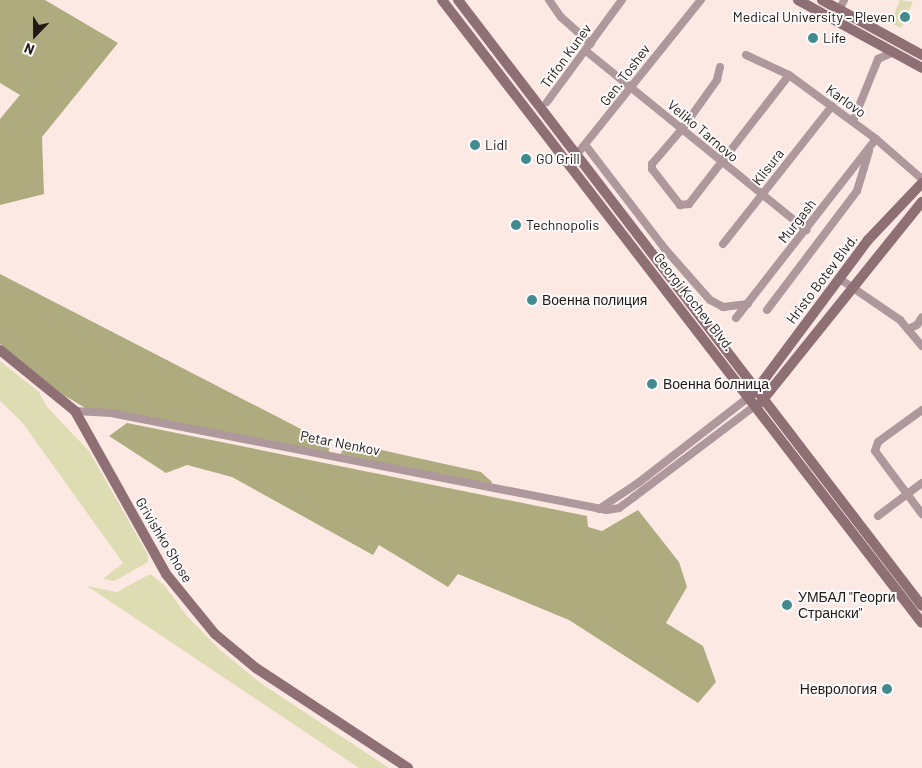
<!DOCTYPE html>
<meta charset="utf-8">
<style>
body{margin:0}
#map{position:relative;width:922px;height:768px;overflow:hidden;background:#fde9e3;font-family:Barlow,sans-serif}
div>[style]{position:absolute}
.green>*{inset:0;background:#dedcb2}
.forest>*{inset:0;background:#aeab7f}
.street>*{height:8px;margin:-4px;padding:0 4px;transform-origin:4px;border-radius:4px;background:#ae989b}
.secondary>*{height:10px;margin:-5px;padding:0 5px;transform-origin:5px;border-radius:5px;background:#8e6f74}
.dots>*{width:14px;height:14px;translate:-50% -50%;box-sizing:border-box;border:2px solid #fbfbfb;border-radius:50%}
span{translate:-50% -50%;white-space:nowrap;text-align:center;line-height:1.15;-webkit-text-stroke:4px #fbfbfb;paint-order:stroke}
.poi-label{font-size:14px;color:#231815}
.right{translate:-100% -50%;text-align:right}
.left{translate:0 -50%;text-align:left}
.street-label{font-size:14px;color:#231815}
.north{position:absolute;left:10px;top:10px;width:50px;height:50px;-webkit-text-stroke:4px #fbfbfb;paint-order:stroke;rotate:202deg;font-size:14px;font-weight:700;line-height:20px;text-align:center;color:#231815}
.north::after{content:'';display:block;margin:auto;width:18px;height:22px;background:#231815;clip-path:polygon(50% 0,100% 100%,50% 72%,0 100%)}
</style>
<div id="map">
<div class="green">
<div style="clip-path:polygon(900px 0,913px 2px,901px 28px,890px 23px)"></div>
<div style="clip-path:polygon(0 361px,39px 392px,47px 407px,89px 451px,148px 555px,148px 562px,114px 581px,103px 579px,123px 563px,22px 422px,0 401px)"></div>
<div style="clip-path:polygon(150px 574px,165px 586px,186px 615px,220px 650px,262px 684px,389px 768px,359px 768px,87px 586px,117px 592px)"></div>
</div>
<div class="forest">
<div style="clip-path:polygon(0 0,45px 0,118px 43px,42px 137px,44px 194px,0 205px,0 119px,20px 95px,0 83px)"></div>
<div style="clip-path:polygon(0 274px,330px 444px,328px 456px,87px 409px,62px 394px,0 344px)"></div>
<div style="clip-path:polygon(127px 423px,587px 516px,588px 527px,602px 531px,638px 510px,679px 562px,687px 587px,666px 623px,703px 646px,716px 682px,698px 703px,569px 620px,458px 574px,448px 587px,379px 545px,373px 555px,232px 477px,187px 465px,166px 473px,109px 436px)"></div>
<div style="clip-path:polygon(345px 442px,481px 472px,492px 482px,490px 487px,341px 454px)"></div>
</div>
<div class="street">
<div style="left:549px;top:0;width:21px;rotate:55deg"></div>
<div style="left:561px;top:17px;width:40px;rotate:42deg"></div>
<div style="left:837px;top:14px;width:16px;rotate:-63deg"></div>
<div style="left:586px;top:51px;width:284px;rotate:39.1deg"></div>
<div style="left:746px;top:55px;width:47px;rotate:24.9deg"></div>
<div style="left:789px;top:75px;width:108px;rotate:36.3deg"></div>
<div style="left:876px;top:139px;width:61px;rotate:41deg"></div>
<div style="left:720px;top:67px;width:13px;rotate:103deg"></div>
<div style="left:717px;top:80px;width:60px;rotate:125.5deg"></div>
<div style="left:682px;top:129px;width:46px;rotate:130.6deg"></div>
<div style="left:652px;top:164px;width:5px;rotate:90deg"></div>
<div style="left:652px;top:169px;width:46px;rotate:52.1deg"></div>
<div style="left:680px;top:205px;width:9px;rotate:-6deg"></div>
<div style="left:689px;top:204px;width:163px;rotate:-52.2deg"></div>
<div style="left:547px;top:102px;width:127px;rotate:-53.7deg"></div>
<div style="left:853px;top:121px;width:67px;rotate:-68deg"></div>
<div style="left:878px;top:59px;width:17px;rotate:-24deg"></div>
<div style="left:586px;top:146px;width:130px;rotate:52.5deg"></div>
<div style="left:665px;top:249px;width:68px;rotate:48.6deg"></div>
<div style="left:710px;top:300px;width:15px;rotate:28deg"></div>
<div style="left:723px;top:307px;width:25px;rotate:-7deg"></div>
<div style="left:569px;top:164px;width:211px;rotate:-51.2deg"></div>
<div style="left:723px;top:244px;width:176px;rotate:-51.7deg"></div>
<div style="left:840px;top:279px;width:73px;rotate:34.3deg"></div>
<div style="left:900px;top:320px;width:34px;rotate:50deg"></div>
<div style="left:767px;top:310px;width:149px;rotate:-52.9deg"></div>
<div style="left:857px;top:191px;width:42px;rotate:-73.3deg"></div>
<div style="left:736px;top:318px;width:227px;rotate:-52deg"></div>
<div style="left:908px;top:329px;width:10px;rotate:-24deg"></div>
<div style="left:917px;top:325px;width:9px;rotate:-58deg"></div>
<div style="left:922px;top:410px;width:54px;rotate:144deg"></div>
<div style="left:878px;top:442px;width:9px;rotate:108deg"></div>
<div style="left:875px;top:451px;width:79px;rotate:53.3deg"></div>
<div style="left:75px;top:411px;width:36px;rotate:3deg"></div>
<div style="left:111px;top:413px;width:505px;rotate:11.07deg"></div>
<div style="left:607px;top:510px;width:12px;rotate:-9deg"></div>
<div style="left:619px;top:508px;width:19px;rotate:-36deg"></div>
<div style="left:634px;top:497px;width:153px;rotate:-37deg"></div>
<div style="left:599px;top:509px;width:47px;rotate:-33.7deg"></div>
<div style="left:638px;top:483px;width:142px;rotate:-37.8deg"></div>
<div style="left:878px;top:516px;width:55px;rotate:-36.9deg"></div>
</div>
<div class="secondary">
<div style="left:442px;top:0;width:786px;rotate:52.39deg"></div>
<div style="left:458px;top:0;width:763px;rotate:52.56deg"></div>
<div style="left:798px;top:0;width:141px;rotate:28.7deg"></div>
<div style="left:822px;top:0;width:114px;rotate:28.8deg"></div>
<div style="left:0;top:350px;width:97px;rotate:39.1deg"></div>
<div style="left:75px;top:411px;width:187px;rotate:60.8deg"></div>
<div style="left:166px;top:574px;width:77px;rotate:50.8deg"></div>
<div style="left:215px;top:634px;width:53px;rotate:39.7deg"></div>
<div style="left:256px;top:668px;width:182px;rotate:33.3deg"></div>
<div style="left:754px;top:393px;width:191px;rotate:-53.3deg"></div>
<div style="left:868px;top:240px;width:79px;rotate:-46.5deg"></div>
<div style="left:761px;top:402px;width:257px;rotate:-51.2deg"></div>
</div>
<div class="dots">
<div style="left:905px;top:17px;background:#438a90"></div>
<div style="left:813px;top:38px;background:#438a90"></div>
<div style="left:475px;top:145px;background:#438a90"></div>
<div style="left:526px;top:159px;background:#438a90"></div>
<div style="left:516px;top:225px;background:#438a90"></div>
<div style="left:532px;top:300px;background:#438a90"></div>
<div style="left:652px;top:384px;background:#438a90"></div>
<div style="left:787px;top:605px;background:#438a90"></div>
<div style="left:887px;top:689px;background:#438a90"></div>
</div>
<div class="poi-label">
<span class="right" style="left:895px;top:17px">Medical University – Pleven</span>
<span class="left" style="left:823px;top:38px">Life</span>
<span class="left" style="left:485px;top:145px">Lidl</span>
<span class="left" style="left:536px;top:159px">GO Grill</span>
<span class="left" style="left:526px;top:225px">Technopolis</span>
<span class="left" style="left:542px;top:300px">Военна полиция</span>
<span class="left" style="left:663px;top:384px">Военна болница</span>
<span class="left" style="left:798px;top:605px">УМБАЛ "Георги<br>Странски"</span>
<span class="right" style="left:877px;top:689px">Неврология</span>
</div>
<div class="street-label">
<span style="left:566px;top:56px;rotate:-54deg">Trifon Kunev</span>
<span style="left:625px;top:75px;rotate:-53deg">Gen. Toshev</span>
<span style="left:846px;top:101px;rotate:36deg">Karlovo</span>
<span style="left:703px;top:131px;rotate:40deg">Veliko Tarnovo</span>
<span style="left:768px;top:167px;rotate:-52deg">Klisura</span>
<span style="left:797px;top:221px;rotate:-52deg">Murgash</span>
<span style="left:822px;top:279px;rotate:-53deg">Hristo Botev Blvd.</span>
<span style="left:694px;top:302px;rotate:52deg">Georgi Kochev Blvd.</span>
<span style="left:340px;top:443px;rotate:11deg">Petar Nenkov</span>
<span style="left:164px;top:540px;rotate:59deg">Grivishko Shose</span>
</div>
<div class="north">N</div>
</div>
